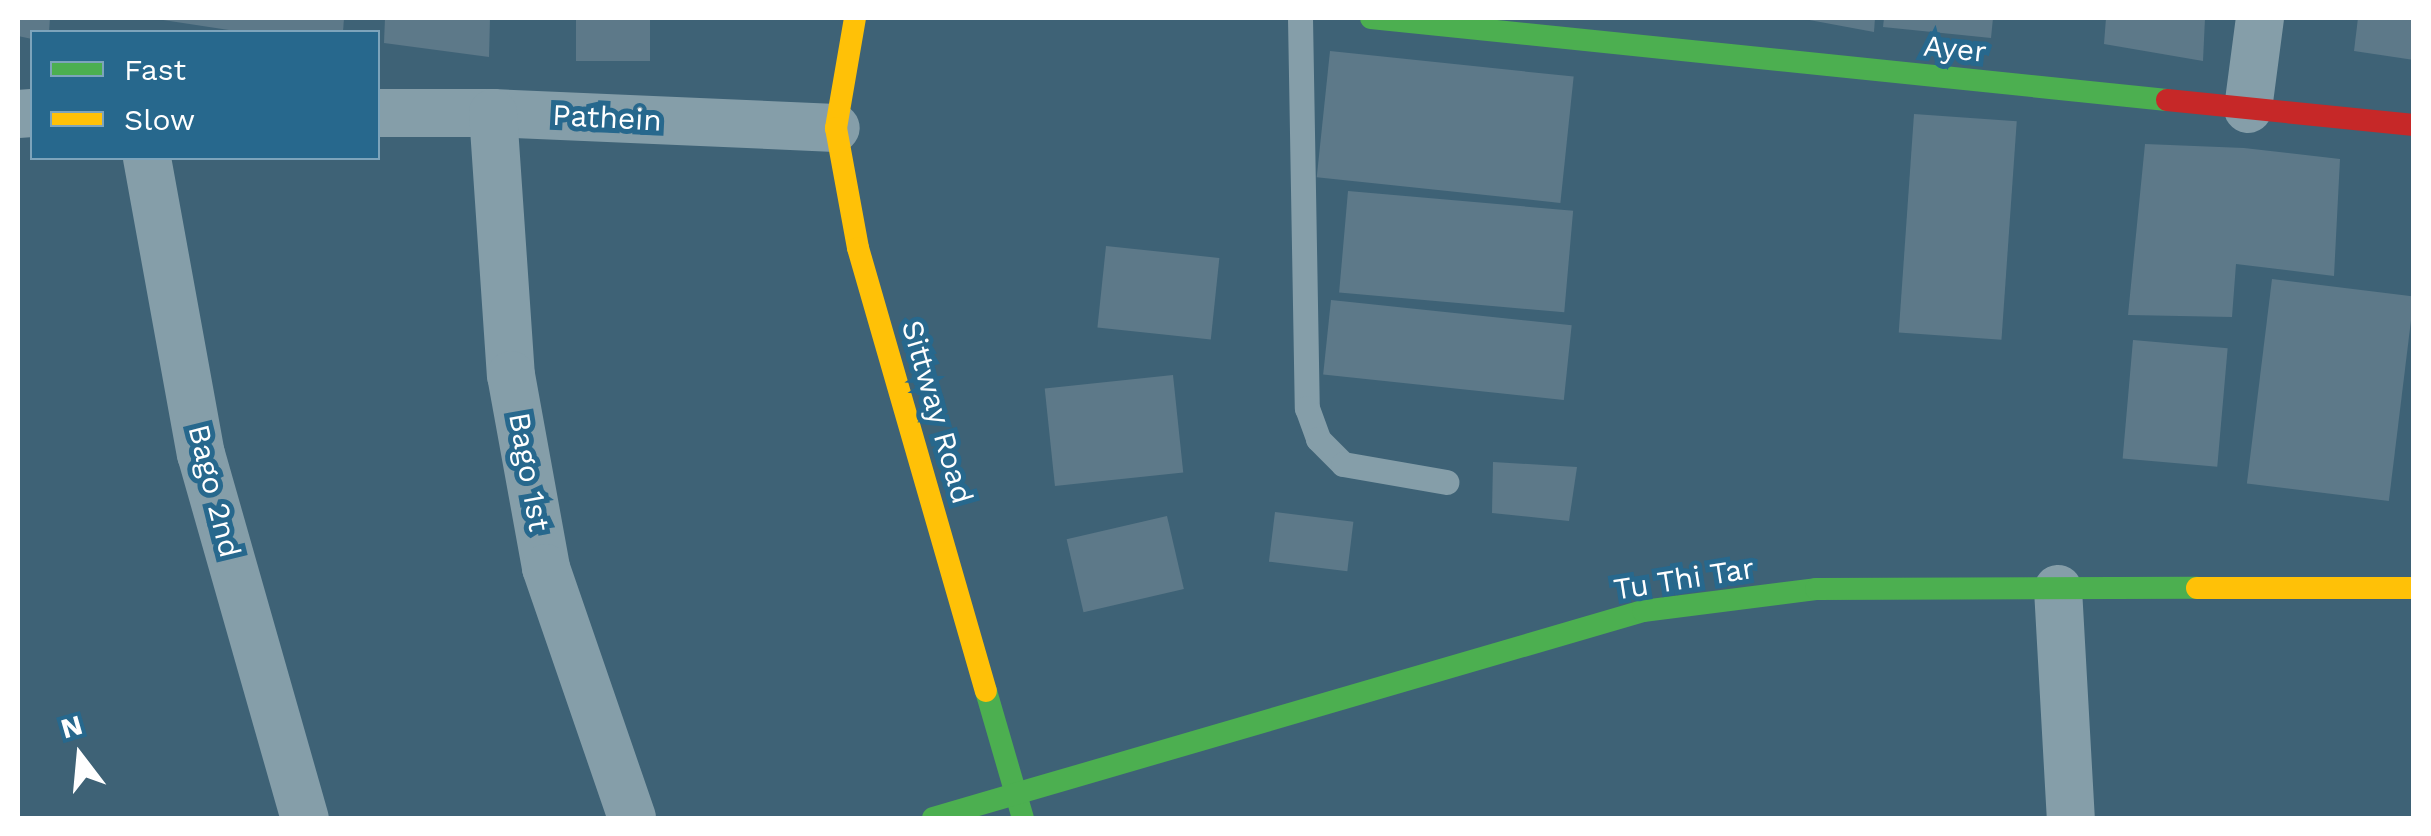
<!DOCTYPE html>
<style>
body{margin:0}
#map{position:relative;width:2431px;height:836px;overflow:hidden;background:#3e6276;font-family:"Work Sans",sans-serif}
div>[style]{position:absolute}
.building>*{inset:0;background:#5d7989;transform-origin:0 0}
.lane>*{height:25px;margin:-12.5px;padding:0 12.5px;transform-origin:12.5px;border-radius:12.5px;background:#859ea9}
.street>*{height:48px;margin:-24px;padding:0 24px;transform-origin:24px;border-radius:24px;background:#859ea9}
.fast>*{height:22px;margin:-11px;padding:0 11px;transform-origin:11px;border-radius:11px;background:#4caf50}
.slow>*{height:22px;margin:-11px;padding:0 11px;transform-origin:11px;border-radius:11px;background:#ffc107}
.jam>*{height:22px;margin:-11px;padding:0 11px;transform-origin:11px;border-radius:11px;background:#c62828}
span{translate:-50% -50%;white-space:nowrap;text-align:center;line-height:1.15;-webkit-text-stroke:10px #27688d;paint-order:stroke}
.street-label{font-size:30px;color:#fff}
.frame{position:absolute;inset:0;border:20px solid #fff;pointer-events:none}
.legend{position:absolute;left:30px;top:30px;width:350px;height:130px;box-sizing:border-box;background:#27688d;border:2px solid #7da4bb;margin:0;padding:12px 18px;list-style:none;font-size:30px;color:#fff}
.legend li{display:flex;align-items:center;gap:20px;height:50px}
.legend b{width:50px;border:2px solid #7da4bb}
.north{position:absolute;left:30px;top:706px;width:100px;height:100px;-webkit-text-stroke:8px #27688d;paint-order:stroke;rotate:344deg;font-size:28px;font-weight:700;line-height:40px;text-align:center;color:#fff}
.north::after{content:'';display:block;margin:auto;width:35px;height:45px;background:#fff;clip-path:polygon(50% 0,100% 100%,50% 72%,0 100%)}
</style>
<div id="map">
<div class="building">
<div style="clip-path:polygon(18px 18px,50px 18px,49px 32px,32px 32px,32px 39px,18px 36px)"></div>
<div style="clip-path:polygon(150px 18px,344px 18px,343px 32px,242px 32px)"></div>
<div style="clip-path:polygon(385px 18px,490px 18px,489px 57px,384px 43px)"></div>
<div style="left:576px;top:18px;width:74px;height:43px"></div>
<div style="clip-path:polygon(1804px 18px,1875px 18px,1874px 32px,1804px 19px)"></div>
<div style="clip-path:polygon(1884px 18px,1993px 18px,1991px 38px,1883px 27px)"></div>
<div style="clip-path:polygon(2106px 18px,2205px 18px,2203px 61px,2104px 44px)"></div>
<div style="clip-path:polygon(2358px 18px,2414px 18px,2414px 60px,2354px 51px)"></div>
<div style="left:1330px;top:51px;width:245px;height:127px;rotate:6deg"></div>
<div style="left:1914px;top:114px;width:103px;height:219px;rotate:4deg"></div>
<div style="clip-path:polygon(2145px 144px,2244px 148px,2340px 159px,2334px 276px,2236px 264px,2232px 317px,2128px 315px)"></div>
<div style="left:1348px;top:191px;width:226px;height:102px;rotate:5deg"></div>
<div style="left:1106px;top:246px;width:114px;height:82px;rotate:6deg"></div>
<div style="left:2272px;top:279px;width:143px;height:206px;rotate:7deg"></div>
<div style="left:1331px;top:300px;width:242px;height:75px;rotate:6deg"></div>
<div style="left:2133px;top:340px;width:95px;height:119px;rotate:5deg"></div>
<div style="left:1173px;top:375px;width:98px;height:129px;rotate:84deg"></div>
<div style="clip-path:polygon(1493px 462px,1577px 467px,1569px 521px,1492px 513px)"></div>
<div style="left:1275px;top:512px;width:79px;height:50px;rotate:7deg"></div>
<div style="left:1167px;top:516px;width:75px;height:103px;rotate:77deg"></div>
</div>
<div class="lane">
<div style="left:1300px;top:18px;width:390px;rotate:89deg"></div>
<div style="left:1307px;top:408px;width:33px;rotate:70deg"></div>
<div style="left:1318px;top:439px;width:35px;rotate:45deg"></div>
<div style="left:1343px;top:464px;width:105px;rotate:9.9deg"></div>
</div>
<div class="street">
<div style="left:2248px;top:109px;width:92px;rotate:-82.5deg"></div>
<div style="left:378px;top:113px;width:115px"></div>
<div style="left:493px;top:113px;width:343px;rotate:2.5deg"></div>
<div style="left:493px;top:113px;width:263px;rotate:86.1deg"></div>
<div style="left:511px;top:375px;width:196px;rotate:79.7deg"></div>
<div style="left:546px;top:568px;width:264px;rotate:71deg"></div>
<div style="left:18px;top:114px;width:14px;rotate:-4deg"></div>
<div style="left:147px;top:158px;width:301px;rotate:79.7deg"></div>
<div style="left:201px;top:454px;width:379px;rotate:74.1deg"></div>
<div style="left:2058px;top:589px;width:229px;rotate:86.8deg"></div>
</div>
<div class="fast">
<div style="left:1371px;top:18px;width:800px;rotate:5.88deg"></div>
<div style="left:986px;top:691px;width:132px;rotate:73.8deg"></div>
<div style="left:933px;top:818px;width:740px;rotate:-16.25deg"></div>
<div style="left:1643px;top:611px;width:174px;rotate:-7.2deg"></div>
<div style="left:1816px;top:589px;width:381px;rotate:-0.2deg"></div>
</div>
<div class="slow">
<div style="left:855px;top:18px;width:112px;rotate:99.8deg"></div>
<div style="left:836px;top:128px;width:122px;rotate:79.6deg"></div>
<div style="left:858px;top:248px;width:461px;rotate:73.9deg"></div>
<div style="left:2197px;top:588px;width:217px"></div>
</div>
<div class="jam">
<div style="left:2167px;top:100px;width:248px;rotate:5.8deg"></div>
</div>
<div class="street-label">
<span style="left:1955px;top:49px;rotate:6deg">Ayer</span>
<span style="left:607px;top:118px;rotate:3deg">Pathein</span>
<span style="left:937px;top:412px;rotate:74deg">Sittway Road</span>
<span style="left:529px;top:472px;rotate:80deg">Bago 1st</span>
<span style="left:214px;top:491px;rotate:76deg">Bago 2nd</span>
<span style="left:1684px;top:579px;rotate:-9deg">Tu Thi Tar</span>
</div>
<div class="frame"></div>
<ul class="legend">
<li><b style="height:12px;background:#4caf50"></b>Fast</li>
<li><b style="height:12px;background:#ffc107"></b>Slow</li>
</ul>
<div class="north">N</div>
</div>
